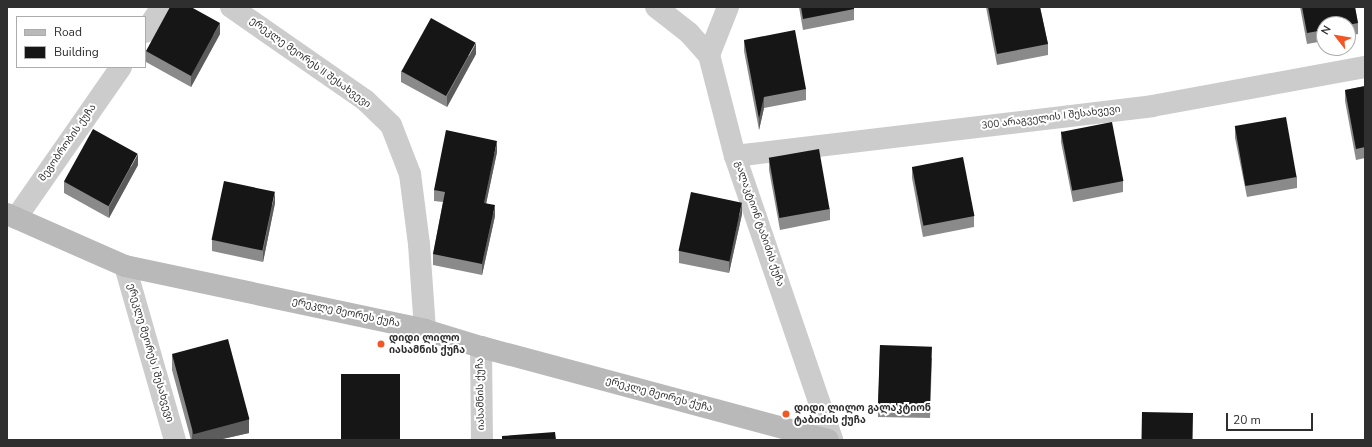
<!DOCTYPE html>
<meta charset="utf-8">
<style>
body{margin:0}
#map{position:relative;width:1372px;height:447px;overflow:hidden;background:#fff;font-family:"Nunito Sans","Noto Sans Georgian",sans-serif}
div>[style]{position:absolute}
.street>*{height:22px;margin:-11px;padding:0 11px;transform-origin:11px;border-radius:11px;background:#ccc}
.secondary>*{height:22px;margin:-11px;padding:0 11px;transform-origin:11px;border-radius:11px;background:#b9b9b9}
.wall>*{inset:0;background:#8a8a8a}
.shaded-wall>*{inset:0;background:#5c5c5c}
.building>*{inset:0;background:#161616;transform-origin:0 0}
.dots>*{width:11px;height:11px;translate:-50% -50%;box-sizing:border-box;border:2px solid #fff;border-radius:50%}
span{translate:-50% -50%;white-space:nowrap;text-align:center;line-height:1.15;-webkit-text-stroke:4px #fff;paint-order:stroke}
.street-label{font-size:10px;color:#2f2f2f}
.poi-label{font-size:10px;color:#2f2f2f;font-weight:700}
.left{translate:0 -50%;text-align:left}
.frame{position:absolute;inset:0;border:8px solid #2f2f2f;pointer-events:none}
.legend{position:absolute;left:16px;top:16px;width:130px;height:52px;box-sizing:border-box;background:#fff;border:1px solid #acacac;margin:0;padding:5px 7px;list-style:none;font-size:12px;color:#2f2f2f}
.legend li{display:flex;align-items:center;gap:8px;height:20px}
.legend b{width:20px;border:1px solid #acacac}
.north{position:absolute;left:1316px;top:16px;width:40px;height:40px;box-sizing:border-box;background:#fff;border:1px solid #acacac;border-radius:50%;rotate:301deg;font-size:11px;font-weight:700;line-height:16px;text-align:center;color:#2f2f2f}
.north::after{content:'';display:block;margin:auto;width:14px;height:18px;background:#f35625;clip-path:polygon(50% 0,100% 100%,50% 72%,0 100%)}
.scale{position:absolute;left:1226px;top:413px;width:87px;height:18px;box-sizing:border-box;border:2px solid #2f2f2f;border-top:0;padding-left:5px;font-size:12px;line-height:14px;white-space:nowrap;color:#2f2f2f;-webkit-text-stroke:3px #fff;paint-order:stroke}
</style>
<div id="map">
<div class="street">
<div style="left:231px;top:7px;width:163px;rotate:34.8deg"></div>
<div style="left:365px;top:100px;width:36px;rotate:44deg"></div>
<div style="left:391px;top:125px;width:53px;rotate:68.8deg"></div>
<div style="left:410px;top:174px;width:71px;rotate:82.7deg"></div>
<div style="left:419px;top:244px;width:86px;rotate:86deg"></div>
<div style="left:656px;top:7px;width:42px;rotate:38.2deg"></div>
<div style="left:689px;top:33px;width:30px;rotate:48deg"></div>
<div style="left:728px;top:7px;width:52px;rotate:111.6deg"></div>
<div style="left:709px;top:55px;width:104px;rotate:75.6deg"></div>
<div style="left:735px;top:156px;width:300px;rotate:71.1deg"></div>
<div style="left:145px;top:32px;width:30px;rotate:-56deg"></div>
<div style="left:735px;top:156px;width:420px;rotate:-6.8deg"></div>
<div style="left:1152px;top:106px;width:217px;rotate:-10.4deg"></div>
<div style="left:16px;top:218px;width:184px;rotate:-55.2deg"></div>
<div style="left:125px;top:266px;width:181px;rotate:74deg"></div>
<div style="left:481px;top:347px;width:93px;rotate:89.4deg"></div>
</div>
<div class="secondary">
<div style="left:7px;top:214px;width:129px;rotate:23.8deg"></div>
<div style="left:125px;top:266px;width:307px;rotate:12deg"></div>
<div style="left:425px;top:330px;width:59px;rotate:16.9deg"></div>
<div style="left:481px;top:347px;width:359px;rotate:15deg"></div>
</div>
<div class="wall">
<div style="clip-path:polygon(799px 7px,854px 7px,854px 20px,803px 30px)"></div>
<div style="clip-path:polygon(986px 7px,1040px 7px,1048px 44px,1048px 55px,997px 65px)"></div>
<div style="clip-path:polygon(1300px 7px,1355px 7px,1358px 23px,1358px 34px,1348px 36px,1348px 24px,1324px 24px,1324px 41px,1307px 44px)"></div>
<div style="clip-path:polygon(220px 34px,191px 87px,146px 62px,146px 51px)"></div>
<div style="clip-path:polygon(744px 40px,806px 89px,806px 100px,764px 108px,759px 130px,744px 51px)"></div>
<div style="clip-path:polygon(476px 54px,447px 107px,401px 82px,401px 71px)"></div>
<div style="clip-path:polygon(1365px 86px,1365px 158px,1356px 160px,1345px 101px,1345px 90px)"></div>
<div style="clip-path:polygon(1235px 127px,1297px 177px,1297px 188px,1247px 197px,1235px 138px)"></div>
<div style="clip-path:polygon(1061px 131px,1123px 181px,1123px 192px,1073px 202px,1061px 142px)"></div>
<div style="clip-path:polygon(497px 152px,486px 203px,495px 216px,482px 275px,433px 265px,433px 254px,443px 202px,434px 201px,434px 190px)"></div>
<div style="clip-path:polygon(769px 159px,830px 209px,830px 220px,780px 230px,769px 170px)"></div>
<div style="clip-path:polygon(138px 165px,109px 218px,64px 193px,64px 182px)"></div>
<div style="clip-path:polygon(912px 167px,974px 216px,974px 227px,923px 237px,912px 178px)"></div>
<div style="clip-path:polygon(275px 203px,263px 262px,212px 251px,212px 240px)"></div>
<div style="clip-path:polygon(742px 214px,729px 273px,679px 263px,679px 251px)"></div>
<div style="clip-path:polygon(880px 345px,932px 358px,930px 418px,878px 417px)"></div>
<div style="clip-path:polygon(172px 355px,249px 433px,218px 440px,191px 440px,172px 370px)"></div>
</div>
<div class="shaded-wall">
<div style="clip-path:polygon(220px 23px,220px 34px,191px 87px,191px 76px)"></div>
<div style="clip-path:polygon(476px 43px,476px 54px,447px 107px,447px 96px)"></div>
<div style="clip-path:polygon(764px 97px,764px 108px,759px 130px,759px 119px)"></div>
<div style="clip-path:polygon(497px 141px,497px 152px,484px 214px,484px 203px)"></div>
<div style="clip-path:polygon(138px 154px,138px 165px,109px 218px,109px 207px)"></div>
<div style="clip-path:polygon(275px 192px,275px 203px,263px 262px,263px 251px)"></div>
<div style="clip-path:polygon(742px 203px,742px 214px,729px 273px,729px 262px)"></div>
<div style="clip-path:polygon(495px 205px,495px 216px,482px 275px,482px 264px)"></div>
<div style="clip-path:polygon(249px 419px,249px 433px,218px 440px,192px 440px,192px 431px)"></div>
</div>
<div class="building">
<div style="clip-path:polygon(170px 7px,191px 7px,220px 23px,191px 76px,146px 51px)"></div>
<div style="clip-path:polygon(801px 7px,854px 7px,854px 9px,803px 19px)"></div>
<div style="clip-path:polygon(988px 7px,1040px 7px,1048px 44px,997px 54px)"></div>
<div style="clip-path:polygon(1302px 7px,1355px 7px,1358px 23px,1348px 25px,1348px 24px,1324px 24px,1324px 30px,1307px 33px)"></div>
<div style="left:431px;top:18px;width:51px;height:61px;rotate:29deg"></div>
<div style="clip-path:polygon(795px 30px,806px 89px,764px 97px,759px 119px,744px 40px)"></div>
<div style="clip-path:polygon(1365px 86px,1365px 147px,1356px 149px,1345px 90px)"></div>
<div style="left:1286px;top:117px;width:61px;height:52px;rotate:80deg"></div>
<div style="left:1112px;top:122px;width:60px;height:52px;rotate:79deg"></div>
<div style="left:93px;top:129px;width:51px;height:60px;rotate:29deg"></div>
<div style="clip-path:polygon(446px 130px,497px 141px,484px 203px,495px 205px,482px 264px,433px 254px,445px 192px,434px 190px)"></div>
<div style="left:819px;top:149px;width:61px;height:51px;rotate:80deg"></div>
<div style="left:963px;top:157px;width:60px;height:52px;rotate:79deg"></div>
<div style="left:224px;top:181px;width:52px;height:60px;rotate:12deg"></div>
<div style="left:691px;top:192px;width:52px;height:60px;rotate:12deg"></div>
<div style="left:228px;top:339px;width:83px;height:58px;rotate:75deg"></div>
<div style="left:880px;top:345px;width:52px;height:61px;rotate:2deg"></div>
<div style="left:400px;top:374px;width:66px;height:59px;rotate:90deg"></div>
<div style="left:1142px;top:412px;width:51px;height:28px;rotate:1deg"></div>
<div style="clip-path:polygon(555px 432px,556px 440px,502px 440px,502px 436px)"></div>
</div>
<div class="dots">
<div style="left:381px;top:344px;background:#f35625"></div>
<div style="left:786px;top:414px;background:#f35625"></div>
</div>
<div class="street-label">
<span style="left:310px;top:63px;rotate:36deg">ერეკლე მეორეს II შესახვევი</span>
<span style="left:1051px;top:118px;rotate:-7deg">300 არაგველის I შესახვევი</span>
<span style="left:68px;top:143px;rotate:-55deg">მეგობრობის ქუჩა</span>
<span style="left:759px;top:224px;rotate:71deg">გალაკტიონ ტაბიძის ქუჩა</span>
<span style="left:346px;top:313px;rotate:12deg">ერეკლე მეორეს ქუჩა</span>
<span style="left:150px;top:353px;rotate:74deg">ერეკლე მეორეს I შესახვევი</span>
<span style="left:481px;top:394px;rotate:-91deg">იასამნის ქუჩა</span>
<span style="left:659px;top:395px;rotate:15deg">ერეკლე მეორეს ქუჩა</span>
</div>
<div class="poi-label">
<span class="left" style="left:389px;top:344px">დიდი ლილო<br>იასამნის ქუჩა</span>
<span class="left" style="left:794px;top:414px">დიდი ლილო გალაკტიონ<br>ტაბიძის ქუჩა</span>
</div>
<div class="frame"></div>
<ul class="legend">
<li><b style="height:5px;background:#b9b9b9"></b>Road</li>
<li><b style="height:11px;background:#161616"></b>Building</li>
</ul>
<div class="north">N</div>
<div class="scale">20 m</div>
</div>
